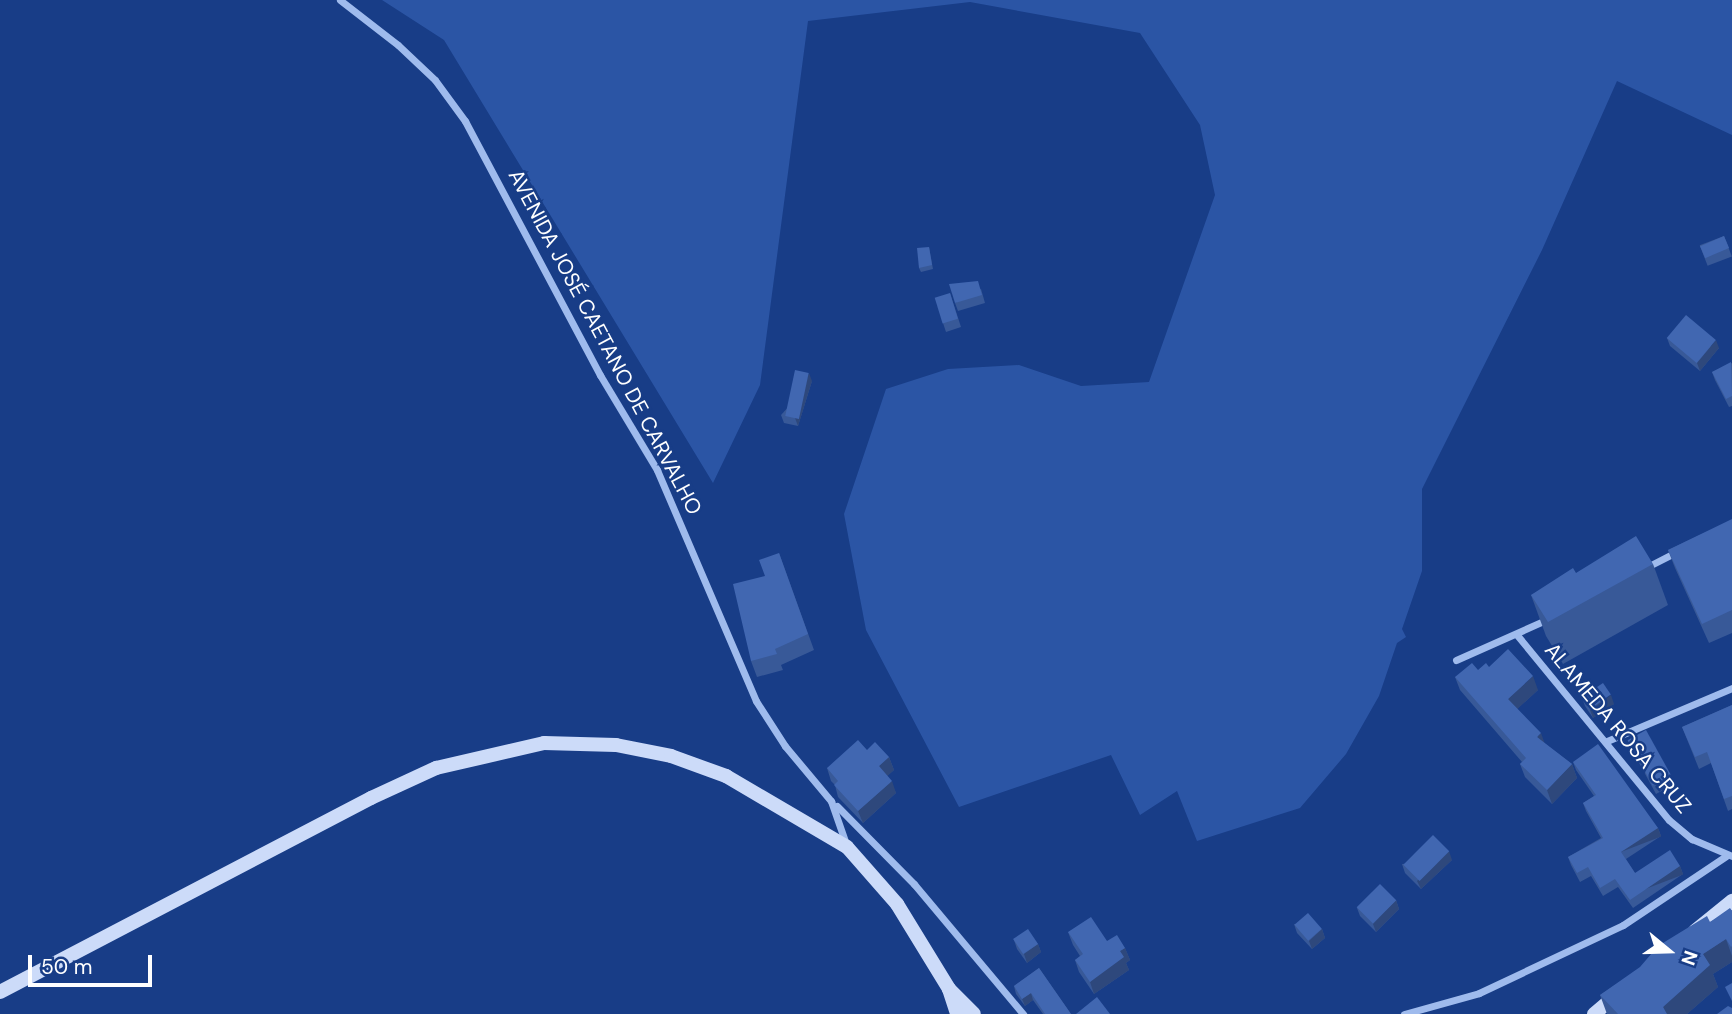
<!DOCTYPE html>
<meta charset="utf-8">
<style>
body{margin:0}
#map{position:relative;width:1732px;height:1014px;overflow:hidden;background:#183d87;font-family:"DM Sans",sans-serif}
div>[style]{position:absolute}
.green>*{inset:0;background:#2b55a5}
.street>*{height:7px;margin:-3.5px;padding:0 3.5px;transform-origin:3.5px;border-radius:3.5px;background:#9fbbed}
.secondary>*{height:14px;margin:-7px;padding:0 7px;transform-origin:7px;border-radius:7px;background:#ccdbf9}
.wall>*{inset:0;background:#385998;transform-origin:0 0}
.shaded-wall>*{inset:0;background:#2e487c;transform-origin:0 0}
.building>*{inset:0;background:#4167b1;transform-origin:0 0}
span{translate:-50% -50%;white-space:nowrap;text-align:center;line-height:1.15;-webkit-text-stroke:5px #183d87;paint-order:stroke}
.street-label{font-size:21px;color:#fff}
.north{position:absolute;left:1634px;top:916px;width:70px;height:70px;-webkit-text-stroke:5px #183d87;paint-order:stroke;rotate:109deg;font-size:19px;font-weight:700;line-height:28px;text-align:center;color:#fff}
.north::after{content:'';display:block;margin:auto;width:24px;height:32px;background:#fff;clip-path:polygon(50% 0,100% 100%,50% 72%,0 100%)}
.scale{position:absolute;left:28px;top:955px;width:124px;height:32px;box-sizing:border-box;border:4px solid #fff;border-top:0;padding-left:9px;font-size:21px;line-height:24px;white-space:nowrap;color:#fff;-webkit-text-stroke:5px #183d87;paint-order:stroke}
</style>
<div id="map">
<div class="green">
<div style="clip-path:polygon(382px 0,1732px 0,1732px 135px,1617px 81px,1542px 250px,1422px 489px,1422px 571px,1402px 629px,1406px 637px,1397px 643px,1379px 696px,1346px 754px,1300px 808px,1197px 841px,1177px 791px,1140px 815px,1111px 755px,959px 807px,866px 630px,844px 514px,886px 389px,948px 369px,1019px 365px,1081px 386px,1149px 382px,1215px 195px,1200px 125px,1140px 33px,970px 2px,808px 21px,760px 385px,713px 483px,444px 40px)"></div>
</div>
<div class="street">
<div style="left:340px;top:0;width:73px;rotate:37.8deg"></div>
<div style="left:398px;top:45px;width:51px;rotate:43.4deg"></div>
<div style="left:435px;top:80px;width:51px;rotate:53.8deg"></div>
<div style="left:465px;top:121px;width:288px;rotate:62deg"></div>
<div style="left:600px;top:375px;width:111px;rotate:59deg"></div>
<div style="left:657px;top:470px;width:251px;rotate:66.8deg"></div>
<div style="left:756px;top:701px;width:54px;rotate:57.2deg"></div>
<div style="left:785px;top:746px;width:72px;rotate:50.1deg"></div>
<div style="left:831px;top:801px;width:49px;rotate:70.8deg"></div>
<div style="left:1645px;top:568px;width:37px;rotate:-27deg"></div>
<div style="left:1517px;top:635px;width:239px;rotate:50.6deg"></div>
<div style="left:1669px;top:820px;width:30px;rotate:40deg"></div>
<div style="left:1692px;top:839px;width:43px;rotate:23deg"></div>
<div style="left:1456px;top:660px;width:101px;rotate:-24deg"></div>
<div style="left:1607px;top:741px;width:136px;rotate:-23deg"></div>
<div style="left:837px;top:806px;width:110px;rotate:45.4deg"></div>
<div style="left:914px;top:884px;width:170px;rotate:50deg"></div>
<div style="left:1404px;top:1014px;width:78px;rotate:-15.6deg"></div>
<div style="left:1479px;top:993px;width:159px;rotate:-25.3deg"></div>
<div style="left:1623px;top:925px;width:124px;rotate:-33.8deg"></div>
</div>
<div class="secondary">
<div style="left:1695px;top:931px;width:48px;rotate:-39deg"></div>
<div style="left:949px;top:989px;width:35px;rotate:45deg"></div>
<div style="left:0;top:992px;width:419px;rotate:-27.6deg"></div>
<div style="left:371px;top:798px;width:72px;rotate:-24.8deg"></div>
<div style="left:436px;top:768px;width:111px;rotate:-13deg"></div>
<div style="left:544px;top:743px;width:72px;rotate:1.6deg"></div>
<div style="left:616px;top:745px;width:56px;rotate:11.3deg"></div>
<div style="left:671px;top:756px;width:59px;rotate:20deg"></div>
<div style="left:726px;top:776px;width:140px;rotate:30.4deg"></div>
<div style="left:847px;top:847px;width:76px;rotate:48.7deg"></div>
<div style="left:897px;top:904px;width:100px;rotate:58.5deg"></div>
<div style="left:949px;top:989px;width:26px;rotate:72deg"></div>
<div style="left:1594px;top:1014px;width:30px;rotate:-40deg"></div>
</div>
<div class="wall">
<div style="left:1724px;top:236px;width:22px;height:26px;rotate:69deg"></div>
<div style="clip-path:polygon(929px 247px,933px 269px,921px 272px,919px 268px)"></div>
<div style="clip-path:polygon(981px 289px,985px 303px,958px 311px,955px 303px)"></div>
<div style="clip-path:polygon(950px 293px,961px 327px,946px 332px,943px 323px)"></div>
<div style="clip-path:polygon(1667px 338px,1719px 348px,1700px 371px,1670px 346px)"></div>
<div style="clip-path:polygon(1732px 363px,1732px 406px,1729px 407px,1715px 380px,1712px 372px)"></div>
<div style="clip-path:polygon(812px 381px,798px 426px,784px 423px,781px 415px)"></div>
<div style="clip-path:polygon(1732px 520px,1732px 633px,1709px 643px,1675px 568px,1668px 550px)"></div>
<div style="clip-path:polygon(779px 553px,814px 650px,781px 665px,783px 670px,757px 677px,751px 661px,765px 576px)"></div>
<div style="clip-path:polygon(1653px 564px,1668px 605px,1563px 664px,1546px 636px,1531px 595px,1576px 573px)"></div>
<div style="clip-path:polygon(1489px 667px,1538px 690px,1517px 709px,1544px 743px,1572px 764px,1577px 778px,1552px 804px,1525px 777px,1520px 764px,1522px 762px,1460px 690px,1455px 677px)"></div>
<div style="clip-path:polygon(1582px 698px,1614px 704px,1593px 718px,1585px 706px)"></div>
<div style="clip-path:polygon(1732px 705px,1732px 809px,1728px 811px,1711px 763px,1699px 769px,1682px 727px)"></div>
<div style="clip-path:polygon(1628px 740px,1671px 776px,1674px 784px,1656px 794px,1631px 748px)"></div>
<div style="clip-path:polygon(867px 750px,889px 757px,894px 770px,887px 776px,896px 793px,863px 823px,838px 797px,835px 785px,831px 781px,827px 768px)"></div>
<div style="clip-path:polygon(1573px 762px,1658px 828px,1661px 836px,1626px 859px,1635px 873px,1680px 866px,1683px 874px,1633px 908px,1618px 887px,1603px 896px,1591px 876px,1580px 882px,1571px 865px,1568px 857px,1601px 838px,1586px 811px,1583px 803px,1594px 796px,1576px 770px)"></div>
<div style="clip-path:polygon(1452px 860px,1421px 889px,1405px 873px,1402px 864px)"></div>
<div style="clip-path:polygon(1396px 900px,1399px 909px,1376px 932px,1360px 916px,1357px 908px)"></div>
<div style="clip-path:polygon(1732px 911px,1732px 962px,1713px 974px,1718px 987px,1687px 1014px,1607px 1014px,1600px 995px,1710px 922px)"></div>
<div style="clip-path:polygon(1294px 924px,1322px 929px,1325px 938px,1312px 949px,1297px 933px)"></div>
<div style="clip-path:polygon(1068px 932px,1107px 941px,1125px 948px,1130px 960px,1126px 963px,1129px 970px,1094px 994px,1079px 972px,1075px 960px,1080px 956px,1073px 945px)"></div>
<div style="clip-path:polygon(1014px 940px,1038px 944px,1041px 952px,1027px 963px,1017px 949px)"></div>
<div style="clip-path:polygon(1039px 968px,1071px 1014px,1043px 1014px,1033px 1000px,1025px 1006px,1016px 994px,1014px 986px)"></div>
</div>
<div class="shaded-wall">
<div style="clip-path:polygon(1716px 340px,1719px 348px,1700px 371px,1697px 363px)"></div>
<div style="clip-path:polygon(809px 373px,812px 381px,798px 426px,795px 418px)"></div>
<div style="clip-path:polygon(1533px 676px,1538px 690px,1513px 713px,1508px 699px)"></div>
<div style="clip-path:polygon(1611px 695px,1614px 704px,1593px 718px,1590px 710px)"></div>
<div style="clip-path:polygon(1541px 733px,1546px 747px,1537px 737px)"></div>
<div style="clip-path:polygon(889px 757px,894px 770px,884px 779px,879px 766px)"></div>
<div style="clip-path:polygon(1572px 764px,1577px 778px,1552px 804px,1547px 790px)"></div>
<div style="clip-path:polygon(892px 781px,896px 793px,863px 823px,858px 811px)"></div>
<div style="left:1658px;top:828px;width:9px;height:44px;rotate:69deg"></div>
<div style="clip-path:polygon(1449px 851px,1452px 860px,1421px 889px,1417px 881px)"></div>
<div style="left:1680px;top:866px;width:9px;height:60px;rotate:69deg"></div>
<div style="clip-path:polygon(1396px 900px,1399px 909px,1376px 932px,1373px 924px)"></div>
<div style="clip-path:polygon(1322px 929px,1325px 938px,1312px 949px,1309px 941px)"></div>
<div style="clip-path:polygon(1726px 939px,1732px 956px,1732px 962px,1713px 974px,1718px 987px,1687px 1014px,1666px 1014px,1663px 1007px,1703px 954px)"></div>
<div style="clip-path:polygon(1038px 944px,1041px 952px,1027px 963px,1024px 954px)"></div>
<div style="clip-path:polygon(1125px 948px,1130px 960px,1126px 963px,1129px 970px,1094px 994px,1090px 982px,1120px 951px)"></div>
<div style="clip-path:polygon(1031px 993px,1033px 1000px,1025px 1006px,1022px 999px)"></div>
</div>
<div class="building">
<div style="left:1724px;top:236px;width:13px;height:26px;rotate:67deg"></div>
<div style="clip-path:polygon(929px 247px,932px 265px,919px 268px,917px 248px)"></div>
<div style="clip-path:polygon(978px 281px,982px 295px,955px 303px,949px 284px)"></div>
<div style="left:950px;top:293px;width:27px;height:16px;rotate:73deg"></div>
<div style="left:1686px;top:315px;width:39px;height:30px;rotate:40deg"></div>
<div style="clip-path:polygon(1731px 362px,1732px 396px,1726px 399px,1712px 372px)"></div>
<div style="left:795px;top:370px;width:14px;height:47px;rotate:12deg"></div>
<div style="clip-path:polygon(1732px 519px,1732px 610px,1702px 624px,1668px 550px)"></div>
<div style="clip-path:polygon(1636px 536px,1653px 564px,1548px 622px,1531px 595px,1573px 568px,1576px 573px)"></div>
<div style="clip-path:polygon(779px 553px,808px 634px,775px 649px,777px 654px,751px 661px,733px 584px,765px 576px,759px 560px)"></div>
<div style="clip-path:polygon(1508px 649px,1533px 676px,1508px 699px,1541px 733px,1537px 737px,1572px 764px,1547px 790px,1520px 764px,1526px 758px,1455px 677px,1472px 663px,1478px 670px,1486px 663px,1489px 667px)"></div>
<div style="left:1603px;top:683px;width:14px;height:26px;rotate:56deg"></div>
<div style="clip-path:polygon(1732px 705px,1732px 796px,1724px 799px,1707px 752px,1695px 757px,1682px 727px)"></div>
<div style="left:1646px;top:730px;width:52px;height:21px;rotate:61deg"></div>
<div style="clip-path:polygon(858px 740px,867px 750px,875px 742px,889px 757px,879px 766px,892px 781px,858px 811px,834px 785px,838px 781px,827px 768px)"></div>
<div style="clip-path:polygon(1598px 744px,1658px 828px,1621px 852px,1635px 873px,1670px 850px,1680px 866px,1630px 900px,1615px 879px,1600px 888px,1588px 867px,1577px 873px,1568px 857px,1603px 838px,1583px 803px,1596px 795px,1573px 762px)"></div>
<div style="left:1433px;top:835px;width:23px;height:42px;rotate:45deg"></div>
<div style="left:1380px;top:884px;width:23px;height:33px;rotate:45deg"></div>
<div style="clip-path:polygon(1730px 908px,1732px 911px,1732px 946px,1731px 947px,1726px 939px,1703px 954px,1710px 965px,1663px 1007px,1667px 1014px,1618px 1014px,1600px 995px,1640px 967px,1658px 946px,1707px 916px,1710px 922px)"></div>
<div style="left:1308px;top:913px;width:21px;height:18px;rotate:49deg"></div>
<div style="clip-path:polygon(1091px 917px,1107px 941px,1117px 935px,1125px 948px,1120px 951px,1124px 957px,1090px 982px,1075px 960px,1083px 954px,1068px 932px)"></div>
<div style="left:1028px;top:929px;width:18px;height:18px;rotate:56deg"></div>
<div style="clip-path:polygon(1039px 968px,1071px 1014px,1045px 1014px,1031px 993px,1022px 999px,1014px 986px)"></div>
<div style="clip-path:polygon(1732px 983px,1732px 1001px,1725px 987px)"></div>
<div style="clip-path:polygon(1097px 997px,1110px 1014px,1076px 1014px)"></div>
<div style="clip-path:polygon(1728px 1006px,1732px 1008px,1732px 1014px,1717px 1014px)"></div>
</div>
<div class="street-label">
<span style="left:605px;top:342px;rotate:62deg">AVENIDA JOSÉ CAETANO DE CARVALHO</span>
<span style="left:1618px;top:728px;rotate:50deg">ALAMEDA ROSA CRUZ</span>
</div>
<div class="north">N</div>
<div class="scale">50 m</div>
</div>
